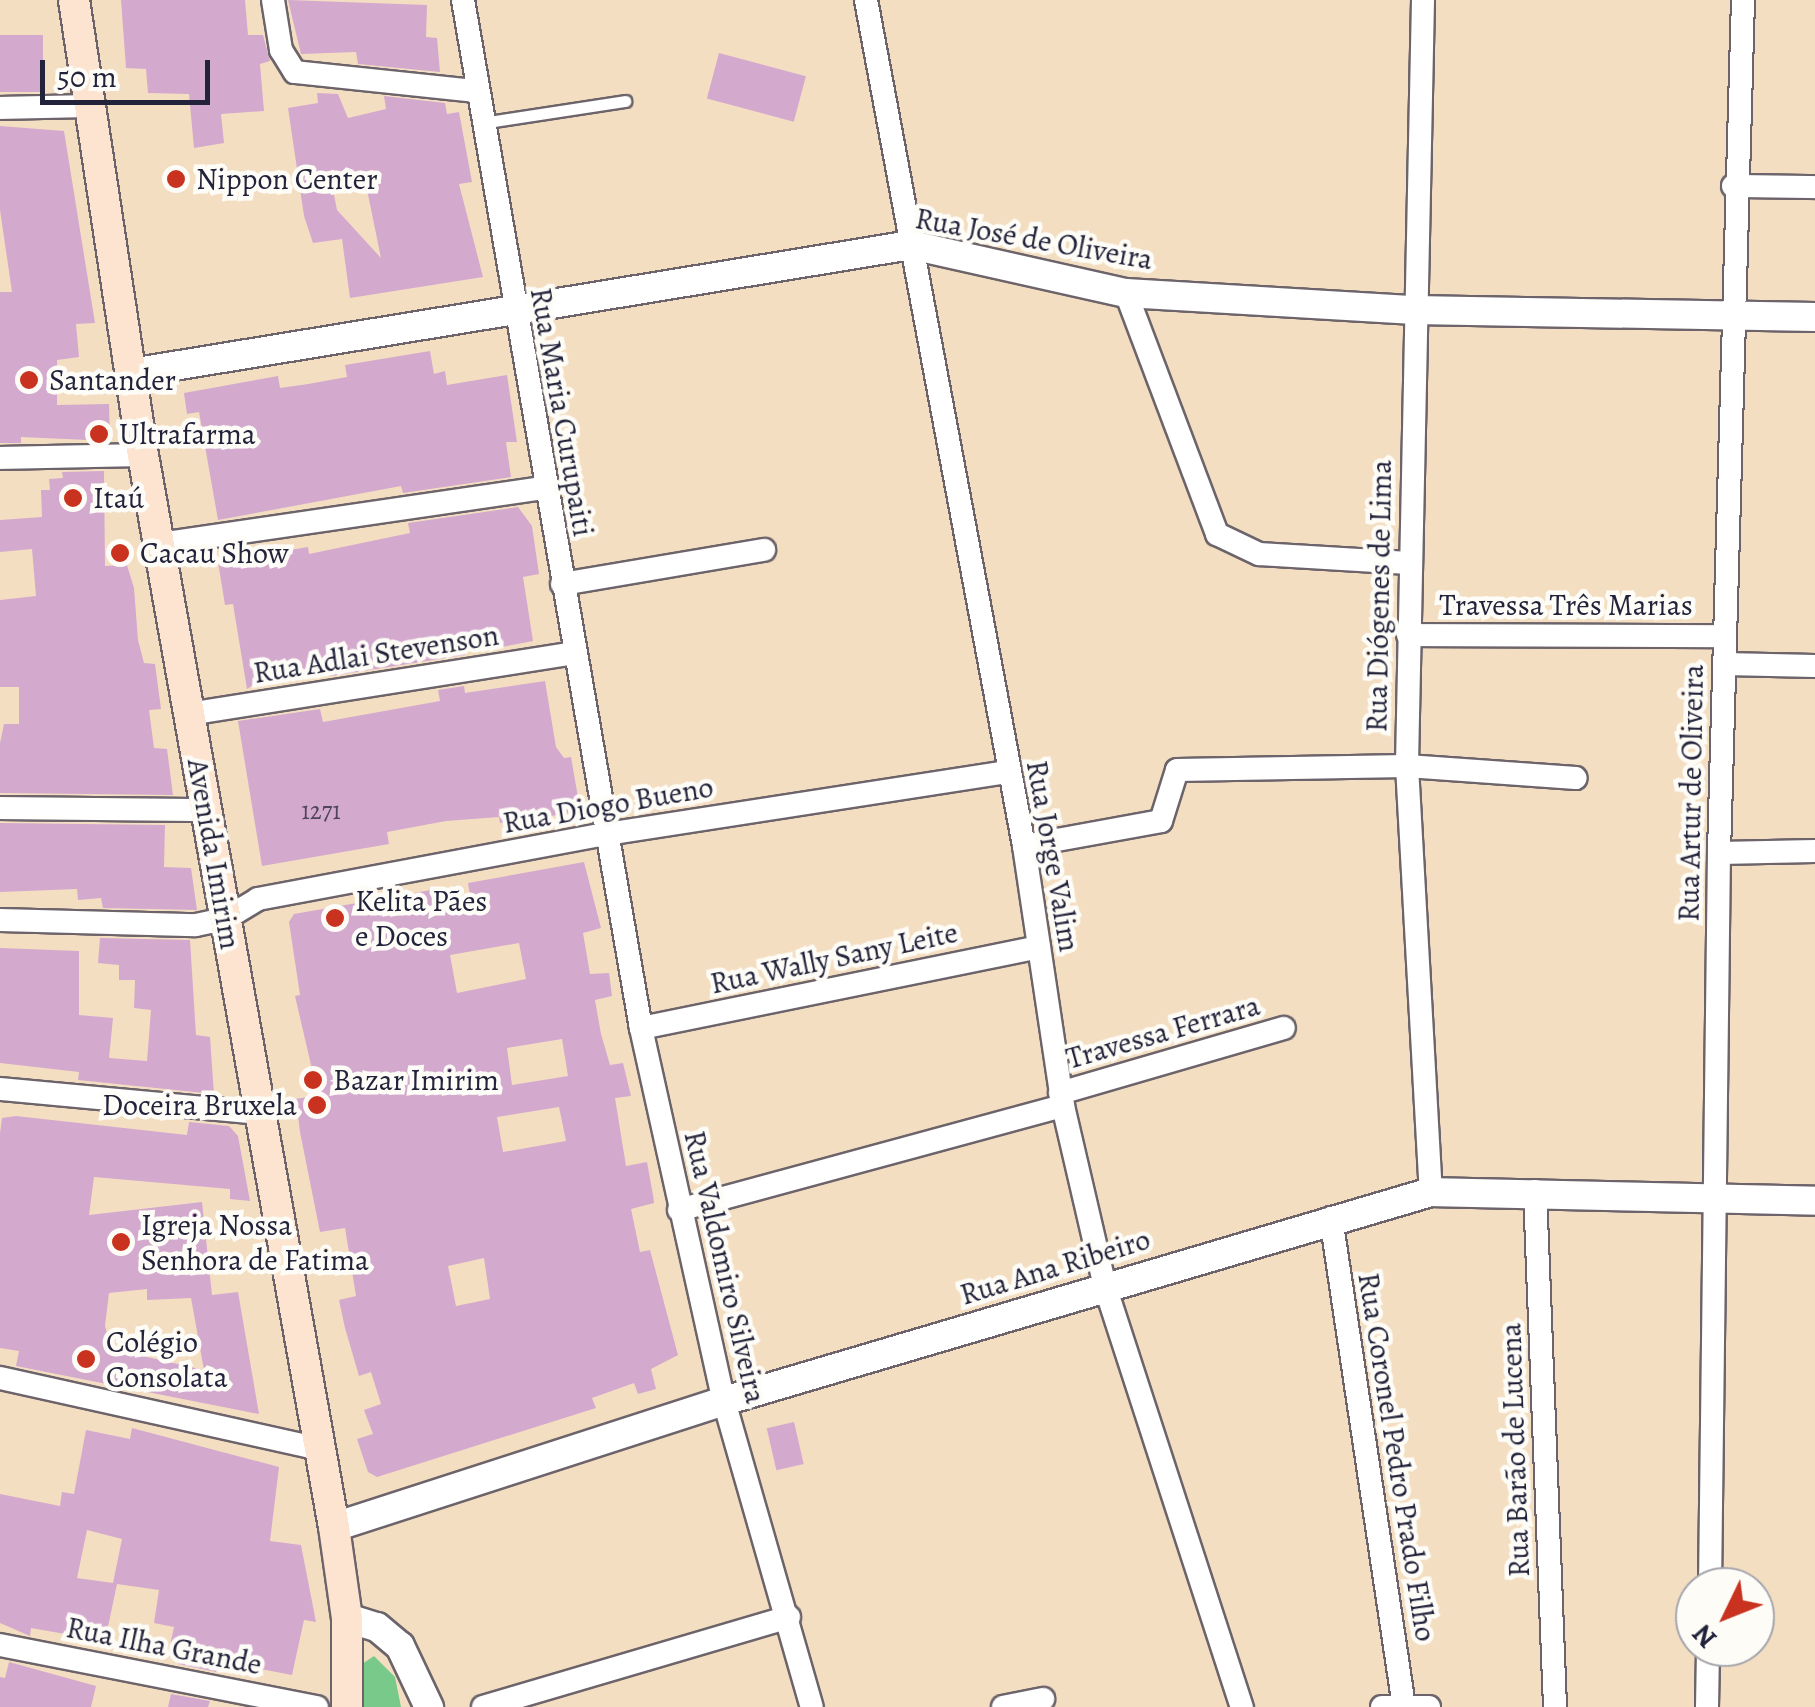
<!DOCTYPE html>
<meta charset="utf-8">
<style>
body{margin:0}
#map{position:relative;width:1815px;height:1707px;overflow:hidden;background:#f4dec2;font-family:Alegreya,serif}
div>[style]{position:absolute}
.green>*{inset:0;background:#79c98a}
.building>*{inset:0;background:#d4a9ce;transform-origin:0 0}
.roads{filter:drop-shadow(2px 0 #6c646a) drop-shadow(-2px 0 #6c646a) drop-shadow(0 2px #6c646a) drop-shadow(0 -2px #6c646a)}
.service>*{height:11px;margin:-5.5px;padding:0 5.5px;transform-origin:5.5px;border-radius:5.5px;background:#fff}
.minor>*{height:22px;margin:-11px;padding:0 11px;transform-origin:11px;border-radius:11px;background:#fff}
.tertiary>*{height:28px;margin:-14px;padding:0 14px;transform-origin:14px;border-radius:14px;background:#fff}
.secondary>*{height:30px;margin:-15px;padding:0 15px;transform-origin:15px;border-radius:15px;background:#fde4d0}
.dots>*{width:28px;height:28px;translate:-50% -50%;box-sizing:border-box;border:5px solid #fdfcf7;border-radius:50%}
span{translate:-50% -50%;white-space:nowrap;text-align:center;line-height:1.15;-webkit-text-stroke:9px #fdfcf7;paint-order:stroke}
.number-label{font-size:25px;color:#4e4460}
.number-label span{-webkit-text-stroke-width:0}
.poi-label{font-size:30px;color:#22223b}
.left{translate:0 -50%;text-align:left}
.right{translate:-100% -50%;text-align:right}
.street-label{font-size:30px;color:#22223b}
.north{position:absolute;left:1675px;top:1567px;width:100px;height:100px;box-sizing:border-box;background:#fdfcf7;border:2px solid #a5a5ac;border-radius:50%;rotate:227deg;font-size:28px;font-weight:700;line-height:40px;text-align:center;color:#22223b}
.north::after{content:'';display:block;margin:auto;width:35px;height:45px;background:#c8321e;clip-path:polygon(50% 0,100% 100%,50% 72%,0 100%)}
.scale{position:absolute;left:40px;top:60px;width:170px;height:45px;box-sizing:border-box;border:5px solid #22223b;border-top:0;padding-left:12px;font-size:30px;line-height:35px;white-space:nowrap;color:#22223b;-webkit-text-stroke:8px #fdfcf7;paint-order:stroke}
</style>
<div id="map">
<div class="green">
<div style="clip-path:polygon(374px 1656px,395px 1677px,401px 1707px,355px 1707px,359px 1666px)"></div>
</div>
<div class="building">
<div style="clip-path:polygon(121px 0,245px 0,248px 35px,263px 35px,270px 61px,260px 64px,264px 111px,221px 114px,224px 143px,194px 148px,189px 94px,148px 93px,146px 69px,126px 68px)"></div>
<div style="clip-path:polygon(288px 0,427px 5px,426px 37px,437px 38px,440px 72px,358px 64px,356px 52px,301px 54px)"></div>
<div style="left:43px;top:35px;width:57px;height:43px;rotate:90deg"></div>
<div style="left:719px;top:53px;width:90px;height:47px;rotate:15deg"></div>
<div style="clip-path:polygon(evenodd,317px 93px,338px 94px,348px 118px,386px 109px,384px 96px,445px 103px,447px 114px,459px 112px,472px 182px,459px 184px,483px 277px,350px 298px,342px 239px,313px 243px,304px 216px,288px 108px,318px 103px,317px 93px,364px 175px,381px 258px,337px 210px,331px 180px,364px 175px)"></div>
<div style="clip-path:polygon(0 126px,64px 131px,95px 323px,76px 324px,79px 357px,57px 360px,57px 405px,109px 404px,110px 441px,21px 437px,21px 443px,0 443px,0 292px,12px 292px,0 210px)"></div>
<div style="clip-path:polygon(430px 351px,434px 374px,445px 371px,447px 385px,507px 375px,517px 442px,506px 442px,511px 477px,403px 493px,401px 486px,218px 520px,199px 412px,187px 414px,184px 393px,278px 376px,280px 388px,308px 384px,347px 377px,345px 365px)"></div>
<div style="clip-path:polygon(104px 471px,105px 566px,127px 565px,134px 588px,138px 640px,144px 663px,155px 664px,161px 709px,149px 710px,154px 748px,167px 749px,173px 795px,0 793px,0 743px,4px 724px,19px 724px,19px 687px,0 687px,0 600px,36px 596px,32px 549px,0 552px,0 520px,42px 517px,41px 490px,50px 490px,49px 479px,63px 478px,62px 472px)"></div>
<div style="clip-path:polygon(518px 507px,532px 526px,539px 574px,523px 577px,533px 641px,502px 647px,499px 631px,462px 637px,465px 655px,332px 676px,297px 672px,265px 678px,247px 689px,233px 604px,225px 605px,218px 562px,308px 547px,309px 554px,410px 533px,408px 523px)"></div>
<div style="clip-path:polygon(545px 681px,556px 747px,564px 758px,571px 757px,579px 803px,572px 813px,500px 823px,499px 817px,446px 821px,387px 832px,389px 844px,262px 866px,238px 721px,320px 709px,323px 722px,440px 701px,438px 690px,464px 686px,465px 693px)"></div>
<div style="clip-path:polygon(0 823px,165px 825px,164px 867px,191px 868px,197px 910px,103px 908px,101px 898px,78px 900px,77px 889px,0 892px)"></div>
<div style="clip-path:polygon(evenodd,584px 862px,601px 928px,583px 933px,590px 974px,609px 973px,612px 996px,595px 1000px,601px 1034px,610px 1065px,623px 1063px,631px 1096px,615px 1098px,626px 1166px,647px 1162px,653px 1195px,654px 1203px,631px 1209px,640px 1252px,650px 1250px,678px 1355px,651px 1369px,656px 1389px,638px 1394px,634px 1383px,592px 1398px,596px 1408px,377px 1477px,368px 1472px,357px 1439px,373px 1434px,364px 1410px,381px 1404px,371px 1372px,359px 1376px,345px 1328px,339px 1300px,356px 1296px,345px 1228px,320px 1232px,300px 1132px,296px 1099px,318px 1095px,295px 996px,300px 995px,289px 922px,294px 914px,431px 890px,433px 901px,470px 895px,468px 883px,584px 862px,519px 943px,526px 979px,457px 993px,450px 955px,519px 943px,584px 862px,562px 1039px,568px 1076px,512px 1085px,507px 1048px,562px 1039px,584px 862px,559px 1107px,566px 1141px,503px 1152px,497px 1117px,559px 1107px,584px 862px,484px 1258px,490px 1299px,456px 1306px,448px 1266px,484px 1258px)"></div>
<div style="clip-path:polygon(100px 938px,190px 940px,196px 1035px,210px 1037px,214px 1094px,78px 1080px,79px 1072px,0 1063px,0 948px,79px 951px,79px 1015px,113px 1018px,109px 1058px,147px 1061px,151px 1010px,134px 1008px,135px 980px,119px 980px,119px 965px,98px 963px)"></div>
<div style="clip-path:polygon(evenodd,16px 1116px,187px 1135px,189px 1122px,229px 1126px,238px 1136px,250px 1201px,230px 1199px,230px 1189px,94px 1177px,89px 1215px,202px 1202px,212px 1295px,238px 1292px,259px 1414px,16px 1366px,19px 1351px,0 1348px,0 1133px,2px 1118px,16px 1116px,147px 1289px,147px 1300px,191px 1298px,204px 1370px,112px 1349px,105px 1326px,109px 1293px,147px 1289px)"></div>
<div style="left:794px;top:1422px;width:43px;height:28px;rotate:77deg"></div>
<div style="clip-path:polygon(evenodd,132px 1428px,279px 1467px,270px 1541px,301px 1545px,316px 1622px,304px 1620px,292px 1675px,219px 1661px,216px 1672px,178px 1664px,181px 1652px,169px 1650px,174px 1627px,154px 1623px,159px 1590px,117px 1584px,105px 1641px,31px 1628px,30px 1636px,0 1623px,0 1494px,60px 1506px,62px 1492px,74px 1494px,86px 1430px,130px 1439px,132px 1428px,87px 1530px,122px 1539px,113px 1583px,77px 1578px,87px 1530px)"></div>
<div style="clip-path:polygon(9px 1662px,96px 1686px,91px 1707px,0 1707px,0 1677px,5px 1678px)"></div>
<div style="clip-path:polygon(171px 1694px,210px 1701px,208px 1707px,168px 1707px)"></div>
</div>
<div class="roads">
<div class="service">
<div style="left:481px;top:123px;width:146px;rotate:-8.7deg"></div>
</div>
<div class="minor">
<div style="left:273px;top:0;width:51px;rotate:80.9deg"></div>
<div style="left:281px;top:50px;width:26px;rotate:58deg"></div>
<div style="left:295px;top:72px;width:181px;rotate:6deg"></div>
<div style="left:463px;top:0;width:1043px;rotate:80.18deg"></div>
<div style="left:641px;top:1028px;width:382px;rotate:77.5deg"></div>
<div style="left:724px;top:1401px;width:318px;rotate:74deg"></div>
<div style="left:866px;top:0;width:861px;rotate:79.42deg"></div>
<div style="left:1024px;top:846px;width:263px;rotate:81.5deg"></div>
<div style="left:1063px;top:1106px;width:185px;rotate:76.9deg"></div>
<div style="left:1105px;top:1286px;width:443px;rotate:72deg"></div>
<div style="left:1423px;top:0;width:766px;rotate:91.2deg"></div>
<div style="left:1407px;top:766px;width:427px;rotate:86.8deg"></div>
<div style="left:0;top:108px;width:90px;rotate:-1.3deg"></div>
<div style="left:1733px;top:186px;width:82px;rotate:0.7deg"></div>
<div style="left:1126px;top:293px;width:258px;rotate:69.3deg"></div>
<div style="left:1217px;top:534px;width:47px;rotate:25.5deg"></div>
<div style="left:1259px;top:554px;width:150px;rotate:3.4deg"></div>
<div style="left:0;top:458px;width:143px;rotate:-1.2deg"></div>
<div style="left:159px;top:544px;width:389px;rotate:-8.3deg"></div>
<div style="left:562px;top:584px;width:205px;rotate:-9.6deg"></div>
<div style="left:1408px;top:635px;width:317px;rotate:0.2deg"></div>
<div style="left:1725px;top:664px;width:90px;rotate:1.3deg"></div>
<div style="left:189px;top:714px;width:390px;rotate:-9deg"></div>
<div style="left:0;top:808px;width:206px;rotate:0.6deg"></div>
<div style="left:1024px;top:846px;width:139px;rotate:-10.3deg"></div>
<div style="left:1161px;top:821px;width:53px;rotate:-72.6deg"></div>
<div style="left:1177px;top:770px;width:230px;rotate:-1deg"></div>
<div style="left:1407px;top:766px;width:169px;rotate:4.1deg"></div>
<div style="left:1719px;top:853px;width:96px;rotate:-1.2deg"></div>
<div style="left:0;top:920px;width:196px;rotate:1.5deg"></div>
<div style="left:196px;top:925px;width:30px;rotate:-12deg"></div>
<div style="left:225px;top:919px;width:39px;rotate:-31deg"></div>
<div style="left:258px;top:899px;width:355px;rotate:-10.6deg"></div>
<div style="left:607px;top:834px;width:406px;rotate:-8.8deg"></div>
<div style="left:641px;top:1028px;width:406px;rotate:-11.5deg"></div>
<div style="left:0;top:1089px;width:261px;rotate:5.3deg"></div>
<div style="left:1060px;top:1093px;width:233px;rotate:-16.2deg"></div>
<div style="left:1535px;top:1191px;width:516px;rotate:87.78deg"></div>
<div style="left:679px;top:1210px;width:398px;rotate:-15.2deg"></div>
<div style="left:1331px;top:1218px;width:492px;rotate:81.5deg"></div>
<div style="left:0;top:1378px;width:327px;rotate:12.5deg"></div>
<div style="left:1710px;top:1587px;width:734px;rotate:-89.3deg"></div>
<div style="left:1719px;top:853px;width:853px;rotate:-88.39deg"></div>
<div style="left:0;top:1645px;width:323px;rotate:11.1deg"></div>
<div style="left:483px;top:1707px;width:319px;rotate:-16.4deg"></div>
<div style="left:1003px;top:1707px;width:41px;rotate:-11.3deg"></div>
<div style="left:1382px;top:1707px;width:47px"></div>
<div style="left:1707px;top:1707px;width:60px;rotate:-89deg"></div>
</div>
<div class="tertiary">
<div style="left:131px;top:373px;width:790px;rotate:-9.32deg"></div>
<div style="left:911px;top:245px;width:220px;rotate:12.6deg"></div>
<div style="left:1126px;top:293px;width:289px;rotate:3.4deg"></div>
<div style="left:1414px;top:310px;width:401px;rotate:1deg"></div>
<div style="left:334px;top:1527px;width:410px;rotate:-17.9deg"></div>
<div style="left:724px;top:1401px;width:737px;rotate:-16.47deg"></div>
<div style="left:1431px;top:1192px;width:384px;rotate:1.3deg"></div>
<div style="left:347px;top:1618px;width:31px;rotate:17deg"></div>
<div style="left:377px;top:1627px;width:30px;rotate:40deg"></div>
<div style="left:400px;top:1646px;width:68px;rotate:64.6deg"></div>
</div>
<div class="secondary">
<div style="left:74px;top:0;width:460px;rotate:81.4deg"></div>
<div style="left:143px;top:455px;width:1089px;rotate:79.9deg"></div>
<div style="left:334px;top:1527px;width:92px;rotate:81.9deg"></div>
<div style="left:347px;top:1618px;width:89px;rotate:90deg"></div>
</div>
</div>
<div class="dots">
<div style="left:176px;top:179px;background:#c8321e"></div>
<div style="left:29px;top:380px;background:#c8321e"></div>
<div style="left:99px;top:434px;background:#c8321e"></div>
<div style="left:73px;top:498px;background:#c8321e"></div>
<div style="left:120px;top:553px;background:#c8321e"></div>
<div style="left:335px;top:918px;background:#c8321e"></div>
<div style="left:313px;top:1080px;background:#c8321e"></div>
<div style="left:317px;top:1105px;background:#c8321e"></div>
<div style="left:121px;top:1242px;background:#c8321e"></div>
<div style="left:86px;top:1359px;background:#c8321e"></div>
</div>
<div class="number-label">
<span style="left:321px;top:811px">1271</span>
</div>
<div class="poi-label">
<span class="left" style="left:196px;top:179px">Nippon Center</span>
<span class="left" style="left:49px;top:380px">Santander</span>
<span class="left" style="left:119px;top:434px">Ultrafarma</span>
<span class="left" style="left:93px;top:498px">Itaú</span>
<span class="left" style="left:140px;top:553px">Cacau Show</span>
<span class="left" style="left:355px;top:918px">Kelita Pães<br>e Doces</span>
<span class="left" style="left:333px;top:1080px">Bazar Imirim</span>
<span class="right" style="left:297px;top:1105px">Doceira Bruxela</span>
<span class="left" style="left:141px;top:1242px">Igreja Nossa<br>Senhora de Fatima</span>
<span class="left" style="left:106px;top:1359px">Colégio<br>Consolata</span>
</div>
<div class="street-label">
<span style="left:1034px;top:239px;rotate:10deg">Rua José de Oliveira</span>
<span style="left:562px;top:412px;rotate:80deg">Rua Maria Curupaiti</span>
<span style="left:1379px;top:596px;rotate:-89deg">Rua Diógenes de Lima</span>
<span style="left:1566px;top:605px">Travessa Três Marias</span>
<span style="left:376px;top:654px;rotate:-9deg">Rua Adlai Stevenson</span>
<span style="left:1691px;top:793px;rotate:-89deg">Rua Artur de Oliveira</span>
<span style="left:608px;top:805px;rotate:-10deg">Rua Diogo Bueno</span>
<span style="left:214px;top:854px;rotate:80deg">Avenida Imirim</span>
<span style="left:1053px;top:856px;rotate:80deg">Rua Jorge Valim</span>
<span style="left:834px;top:958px;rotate:-12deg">Rua Wally Sany Leite</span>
<span style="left:1163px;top:1032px;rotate:-16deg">Travessa Ferrara</span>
<span style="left:725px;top:1267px;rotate:77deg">Rua Valdomiro Silveira</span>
<span style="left:1055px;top:1267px;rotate:-17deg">Rua Ana Ribeiro</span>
<span style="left:1515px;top:1450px;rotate:-92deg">Rua Barão de Lucena</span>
<span style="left:1397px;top:1457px;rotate:81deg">Rua Coronel Pedro Prado Filho</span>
<span style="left:164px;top:1646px;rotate:11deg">Rua Ilha Grande</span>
</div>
<div class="north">N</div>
<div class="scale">50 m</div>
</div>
